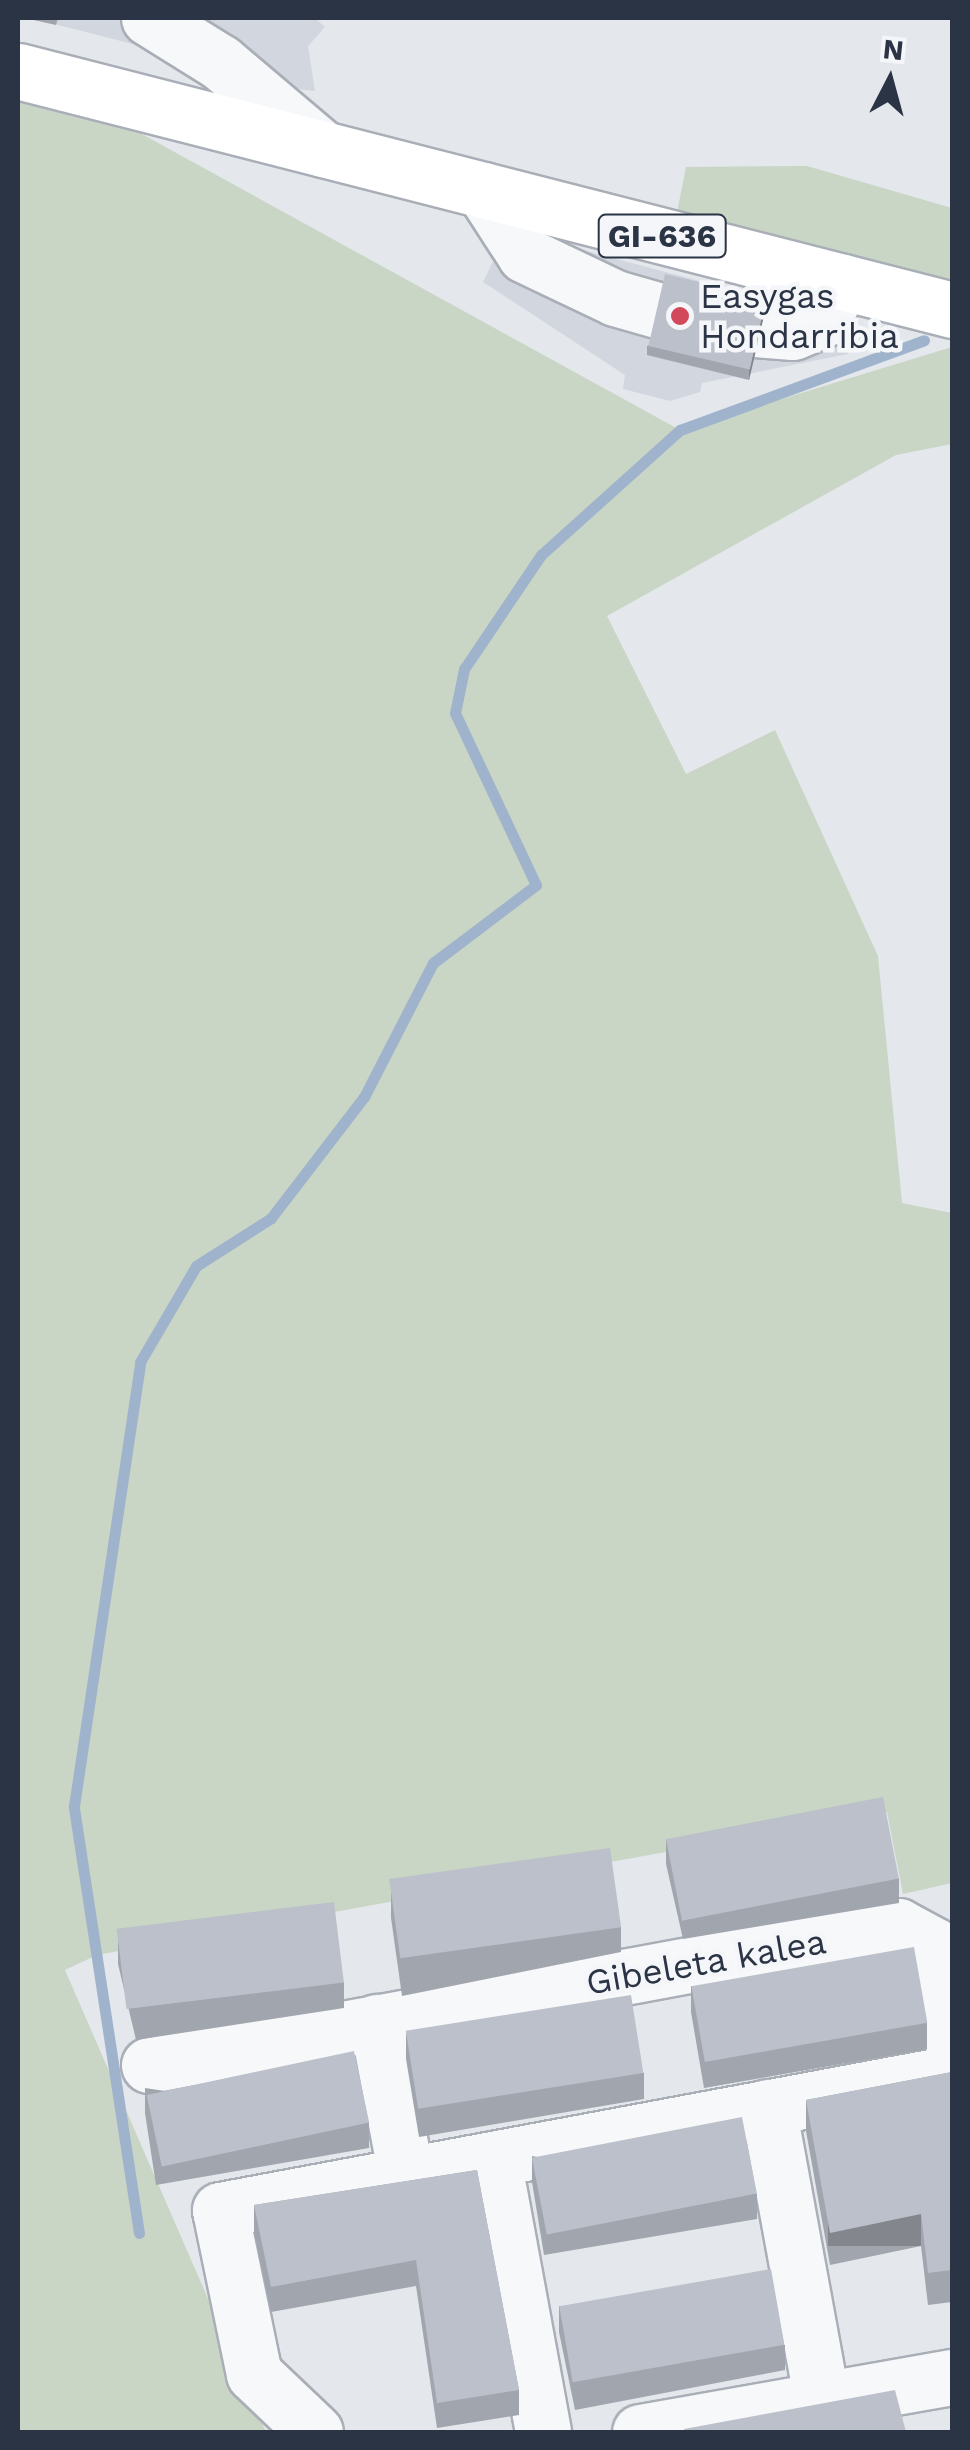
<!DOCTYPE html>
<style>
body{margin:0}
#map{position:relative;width:970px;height:2450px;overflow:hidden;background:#e4e7ec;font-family:"Work Sans",sans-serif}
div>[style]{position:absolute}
.built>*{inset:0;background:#d2d6de}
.green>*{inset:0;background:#c9d6c5}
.stream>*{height:11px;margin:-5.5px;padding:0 5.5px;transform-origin:5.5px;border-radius:5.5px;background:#9fb4cc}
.roads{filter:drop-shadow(2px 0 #a9aeb7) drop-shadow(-2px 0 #a9aeb7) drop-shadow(0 2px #a9aeb7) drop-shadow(0 -2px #a9aeb7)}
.minor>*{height:55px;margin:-27.5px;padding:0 27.5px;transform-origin:27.5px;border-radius:27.5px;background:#f7f8fa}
.major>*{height:55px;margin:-27.5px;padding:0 27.5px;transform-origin:27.5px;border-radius:27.5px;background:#fff}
.wall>*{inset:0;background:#a1a5ae}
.shaded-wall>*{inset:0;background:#83868d;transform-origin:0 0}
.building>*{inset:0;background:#bbc0ca;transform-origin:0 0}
.dots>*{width:28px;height:28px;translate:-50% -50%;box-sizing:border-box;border:5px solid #f4f6f9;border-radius:50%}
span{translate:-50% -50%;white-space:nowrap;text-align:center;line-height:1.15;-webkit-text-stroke:9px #f4f6f9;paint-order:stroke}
.shield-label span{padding:2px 8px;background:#f4f6f9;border:2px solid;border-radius:8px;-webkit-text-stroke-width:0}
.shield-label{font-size:32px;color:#2b3445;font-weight:700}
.poi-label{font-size:35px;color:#2b3445}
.left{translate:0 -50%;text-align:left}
.street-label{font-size:35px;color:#2b3445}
.frame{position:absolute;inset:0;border:20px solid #2b3445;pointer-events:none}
.north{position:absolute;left:840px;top:30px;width:100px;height:100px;-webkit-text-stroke:8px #f4f6f9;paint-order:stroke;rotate:6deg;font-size:28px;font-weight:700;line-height:40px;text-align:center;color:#2b3445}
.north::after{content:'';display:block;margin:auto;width:35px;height:45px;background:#2b3445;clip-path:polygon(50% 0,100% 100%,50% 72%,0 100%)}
</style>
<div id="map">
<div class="built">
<div style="clip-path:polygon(31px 18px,315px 18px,325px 27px,308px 46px,315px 91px,219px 79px,164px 52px)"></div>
<div style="clip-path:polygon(575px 248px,790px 305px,862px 327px,848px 354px,702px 383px,700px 392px,670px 401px,623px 389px,625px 375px,483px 282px,498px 251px)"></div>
</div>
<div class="green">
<div style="clip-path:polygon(18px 66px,680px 430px,952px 347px,952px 444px,896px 455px,607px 616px,686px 774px,775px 730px,878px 956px,902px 1203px,952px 1213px,952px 1883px,903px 1894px,887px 1812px,97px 1955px,65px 1970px,266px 2432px,18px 2432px)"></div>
<div style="clip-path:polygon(807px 166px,952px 208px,952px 310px,672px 238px,686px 167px)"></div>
</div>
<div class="stream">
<div style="left:139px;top:2233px;width:432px;rotate:-98.7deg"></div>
<div style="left:74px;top:1806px;width:449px;rotate:-81.5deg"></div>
<div style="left:140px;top:1362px;width:111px;rotate:-59.7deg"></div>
<div style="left:196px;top:1266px;width:89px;rotate:-32.6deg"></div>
<div style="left:271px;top:1218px;width:153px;rotate:-52.5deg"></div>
<div style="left:364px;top:1097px;width:151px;rotate:-62.8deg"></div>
<div style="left:433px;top:963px;width:129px;rotate:-37.1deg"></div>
<div style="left:536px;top:885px;width:190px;rotate:-115.2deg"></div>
<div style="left:455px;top:713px;width:45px;rotate:-78.4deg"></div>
<div style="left:464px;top:669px;width:138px;rotate:-56deg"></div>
<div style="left:541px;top:555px;width:187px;rotate:-42deg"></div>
<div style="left:680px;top:430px;width:260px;rotate:-20.2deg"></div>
</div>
<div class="roads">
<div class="minor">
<div style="left:149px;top:18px;width:84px;rotate:31.8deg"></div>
<div style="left:220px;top:62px;width:135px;rotate:40.2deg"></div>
<div style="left:483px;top:190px;width:77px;rotate:57.1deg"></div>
<div style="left:525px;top:255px;width:100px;rotate:25.5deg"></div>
<div style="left:615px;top:298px;width:102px;rotate:15.9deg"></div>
<div style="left:713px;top:326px;width:80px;rotate:4.3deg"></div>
<div style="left:793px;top:332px;width:33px;rotate:-23deg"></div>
<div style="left:823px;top:319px;width:42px;rotate:-62.8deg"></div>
<div style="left:377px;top:2022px;width:156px;rotate:79.3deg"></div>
<div style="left:149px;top:2065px;width:762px;rotate:-10.51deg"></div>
<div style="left:898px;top:1926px;width:42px;rotate:28.4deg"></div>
<div style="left:935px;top:1946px;width:96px;rotate:79.7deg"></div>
<div style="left:768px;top:2107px;width:298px;rotate:79.6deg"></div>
<div style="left:493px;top:2159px;width:278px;rotate:79.6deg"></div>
<div style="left:315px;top:2432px;width:84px;rotate:-136.4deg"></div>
<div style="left:254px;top:2374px;width:167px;rotate:-101.7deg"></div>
<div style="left:220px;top:2210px;width:745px;rotate:-10.6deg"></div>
<div style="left:640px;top:2432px;width:317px;rotate:-10deg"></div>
</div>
<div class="major">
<div style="left:18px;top:71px;width:964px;rotate:14.35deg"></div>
</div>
</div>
<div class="wall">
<div style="clip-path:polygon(24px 18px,58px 18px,56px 25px)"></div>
<div style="clip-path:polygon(766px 307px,749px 380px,647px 355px,647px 346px)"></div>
<div style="clip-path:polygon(666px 1839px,899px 1878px,899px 1903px,683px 1939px,666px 1864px)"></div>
<div style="clip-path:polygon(391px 1892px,621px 1927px,621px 1952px,402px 1996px,391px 1918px)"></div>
<div style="clip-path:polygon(118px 1939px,344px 1982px,344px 2008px,136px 2040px,118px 1964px)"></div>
<div style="clip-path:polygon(691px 1986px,927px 2023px,927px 2049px,704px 2088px,691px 2012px)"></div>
<div style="clip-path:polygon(406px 2034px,644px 2073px,644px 2099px,419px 2137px,406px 2059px)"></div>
<div style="clip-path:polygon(952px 2072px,952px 2302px,928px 2305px,921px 2246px,830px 2265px,806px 2131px,806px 2100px)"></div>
<div style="clip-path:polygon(145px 2088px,369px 2122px,369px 2148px,156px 2185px,145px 2113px)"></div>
<div style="clip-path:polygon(532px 2156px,757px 2194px,757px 2219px,544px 2255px,532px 2182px)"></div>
<div style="clip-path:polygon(477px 2170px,519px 2390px,519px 2415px,437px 2428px,416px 2286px,271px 2312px,254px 2231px,254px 2205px)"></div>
<div style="clip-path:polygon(559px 2306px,785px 2345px,785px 2370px,575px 2410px,559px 2332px)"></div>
</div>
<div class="shaded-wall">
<div style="clip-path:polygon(766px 297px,766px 307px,749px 380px,749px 371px)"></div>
<div style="left:921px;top:2214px;width:32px;height:93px;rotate:90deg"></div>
</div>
<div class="building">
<div style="left:665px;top:274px;width:104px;height:74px;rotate:13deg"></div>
<div style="left:883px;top:1797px;width:83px;height:221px;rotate:79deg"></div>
<div style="left:610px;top:1848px;width:80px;height:223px;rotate:82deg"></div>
<div style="left:334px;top:1902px;width:81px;height:219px;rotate:83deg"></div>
<div style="left:914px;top:1947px;width:77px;height:226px;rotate:80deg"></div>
<div style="left:631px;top:1995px;width:79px;height:228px;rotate:81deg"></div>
<div style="left:354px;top:2051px;width:73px;height:212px;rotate:78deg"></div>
<div style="clip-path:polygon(952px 2072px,952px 2270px,928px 2273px,921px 2214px,830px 2233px,806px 2100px)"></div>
<div style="left:742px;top:2117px;width:78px;height:214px;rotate:79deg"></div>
<div style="clip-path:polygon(477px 2170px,519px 2390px,437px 2403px,416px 2260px,271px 2287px,254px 2205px)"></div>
<div style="left:771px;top:2269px;width:77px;height:215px;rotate:80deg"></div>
<div style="clip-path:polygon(895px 2390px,906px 2432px,685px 2432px,684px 2429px)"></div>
</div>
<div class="dots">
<div style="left:680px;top:316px;background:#d1495b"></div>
</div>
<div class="shield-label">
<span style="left:662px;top:236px">GI-636</span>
</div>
<div class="poi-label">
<span class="left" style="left:700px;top:316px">Easygas<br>Hondarribia</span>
</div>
<div class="street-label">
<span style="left:706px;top:1962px;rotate:-10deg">Gibeleta kalea</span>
</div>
<div class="frame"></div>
<div class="north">N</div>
</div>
